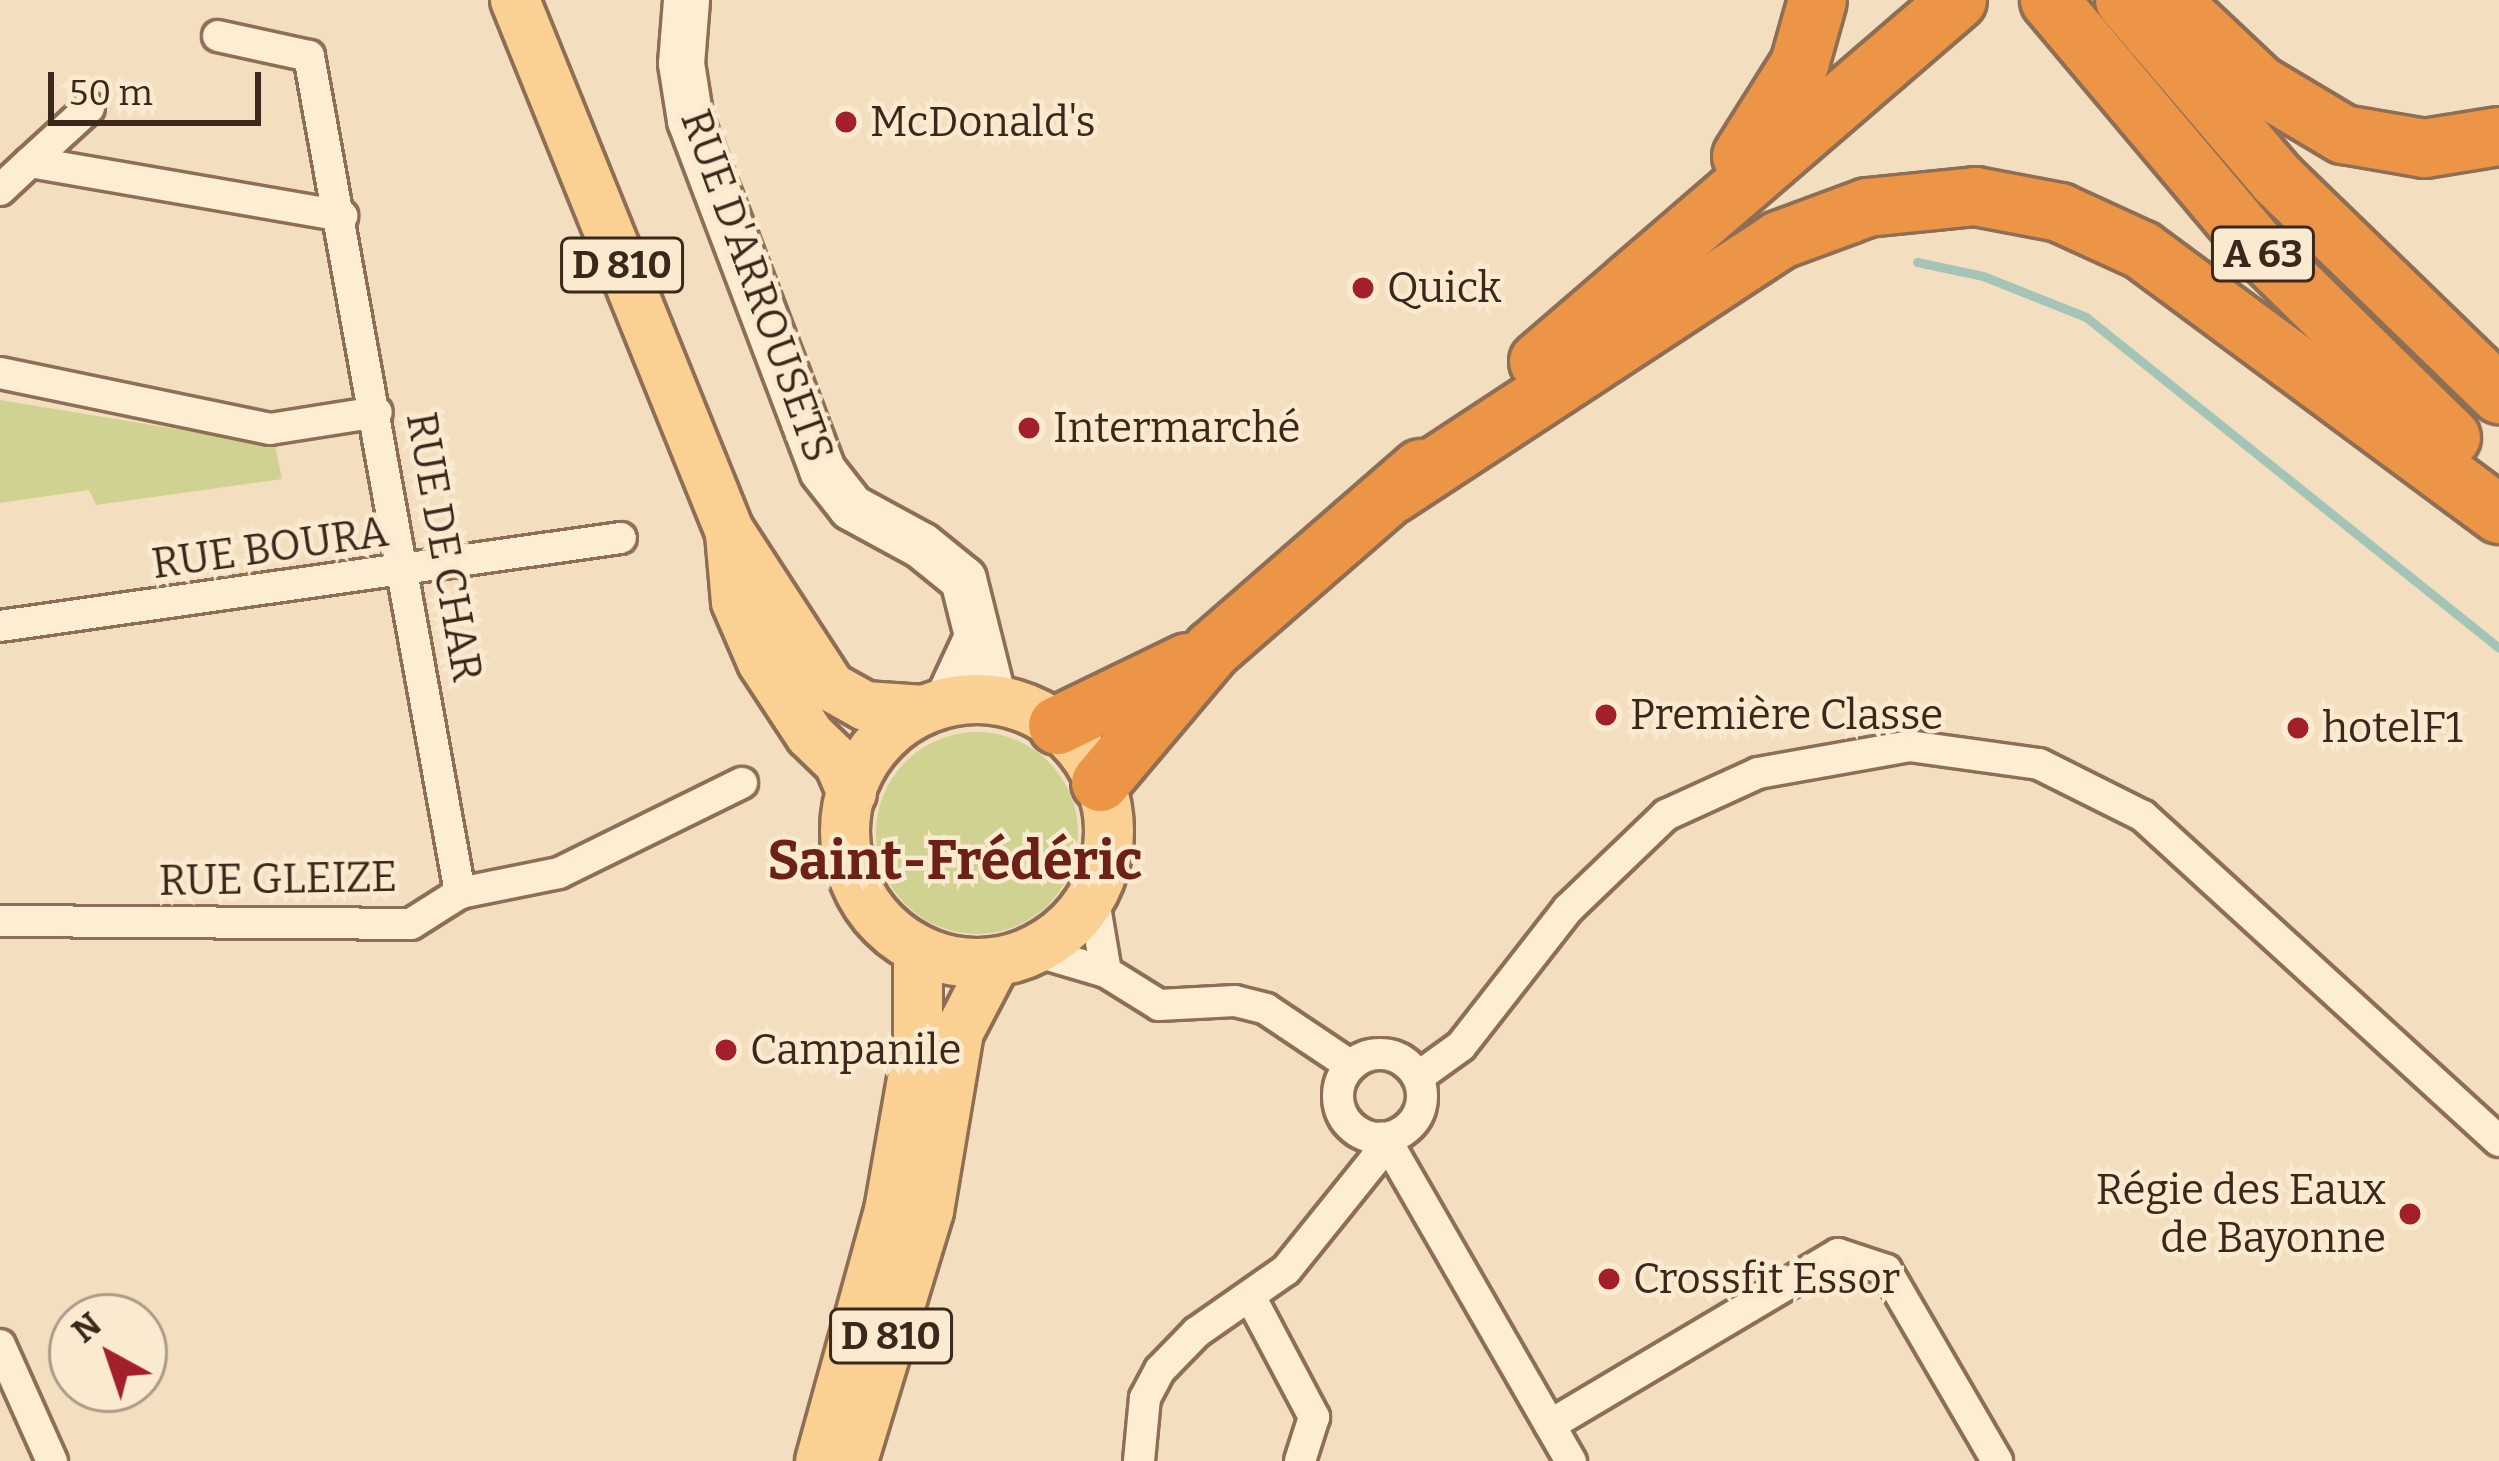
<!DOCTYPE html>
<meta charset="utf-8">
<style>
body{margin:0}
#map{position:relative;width:2499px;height:1461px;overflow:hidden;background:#f3dfbf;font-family:Bitter,serif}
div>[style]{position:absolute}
.green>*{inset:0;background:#d0d292}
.round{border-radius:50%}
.stream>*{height:9px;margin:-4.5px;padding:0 4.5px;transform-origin:4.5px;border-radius:4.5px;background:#a3c4b7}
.roads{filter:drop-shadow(3px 0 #8e6e55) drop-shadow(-3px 0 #8e6e55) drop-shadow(0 3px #8e6e55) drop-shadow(0 -3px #8e6e55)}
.street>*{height:30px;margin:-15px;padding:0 15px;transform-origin:15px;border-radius:15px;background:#fcedd3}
.street>.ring{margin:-15px;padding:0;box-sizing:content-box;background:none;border:30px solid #fcedd3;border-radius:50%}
.secondary>*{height:45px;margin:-22.5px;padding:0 22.5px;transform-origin:22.5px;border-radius:22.5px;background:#fcedd3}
.primary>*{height:48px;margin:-24px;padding:0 24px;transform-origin:24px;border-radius:24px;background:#fad193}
.primary>.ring{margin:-24px;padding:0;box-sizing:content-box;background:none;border:48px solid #fad193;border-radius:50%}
.highway>*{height:57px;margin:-28.5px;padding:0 28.5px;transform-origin:28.5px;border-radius:28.5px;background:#ec9546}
.dots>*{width:33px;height:33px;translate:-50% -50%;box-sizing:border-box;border:6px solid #f9ead0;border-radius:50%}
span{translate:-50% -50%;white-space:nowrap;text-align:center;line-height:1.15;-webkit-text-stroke:9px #f9ead0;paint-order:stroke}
.shield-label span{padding:3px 9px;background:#f9ead0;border:3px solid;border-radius:9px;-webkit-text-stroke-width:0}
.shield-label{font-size:39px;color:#3b281b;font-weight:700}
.poi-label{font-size:42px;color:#3b281b}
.left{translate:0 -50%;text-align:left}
.right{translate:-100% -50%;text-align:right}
.street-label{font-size:42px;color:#3b281b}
.district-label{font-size:54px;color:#6d2116;font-weight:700}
.north{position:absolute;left:48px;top:1293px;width:120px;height:120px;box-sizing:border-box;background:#f9ead0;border:3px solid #ad9c88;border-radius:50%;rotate:320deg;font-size:33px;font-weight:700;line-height:48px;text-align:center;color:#3b281b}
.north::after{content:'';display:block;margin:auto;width:42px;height:54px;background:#a31f2b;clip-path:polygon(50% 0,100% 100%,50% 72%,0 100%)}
.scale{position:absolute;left:48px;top:72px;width:213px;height:54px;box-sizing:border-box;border:6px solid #3b281b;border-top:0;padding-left:15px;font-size:36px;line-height:42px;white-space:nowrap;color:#3b281b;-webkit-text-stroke:9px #f9ead0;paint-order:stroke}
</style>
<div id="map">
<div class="green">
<div style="clip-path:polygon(0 400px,275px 445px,282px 479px,96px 505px,89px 490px,0 503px)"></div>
<div class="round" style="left:876px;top:732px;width:202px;height:202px"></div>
</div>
<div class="stream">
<div style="left:1917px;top:262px;width:67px;rotate:12deg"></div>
<div style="left:1983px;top:276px;width:111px;rotate:21.7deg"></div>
<div style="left:2086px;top:317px;width:529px;rotate:38.71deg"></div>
</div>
<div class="roads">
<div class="street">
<div style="left:218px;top:36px;width:93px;rotate:12.4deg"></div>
<div style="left:309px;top:56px;width:851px;rotate:79.77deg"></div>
<div style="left:30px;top:162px;width:80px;rotate:-42.5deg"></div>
<div style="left:0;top:190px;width:41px;rotate:-43deg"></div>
<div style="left:30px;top:162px;width:317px;rotate:9.8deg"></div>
<div style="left:0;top:373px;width:276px;rotate:11.7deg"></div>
<div style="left:270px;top:429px;width:108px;rotate:-9deg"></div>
<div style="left:0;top:626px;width:627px;rotate:-8.07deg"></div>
<div style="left:1093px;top:895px;width:78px;rotate:80.4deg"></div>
<div style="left:0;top:921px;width:411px;rotate:0.4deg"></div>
<div style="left:411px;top:924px;width:58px;rotate:-32.3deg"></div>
<div style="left:460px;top:893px;width:101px;rotate:-11.4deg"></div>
<div style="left:559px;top:873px;width:204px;rotate:-26.2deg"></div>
<div style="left:1035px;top:951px;width:74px;rotate:16.5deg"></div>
<div style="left:1106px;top:972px;width:62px;rotate:31.9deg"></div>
<div style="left:1159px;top:1005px;width:76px;rotate:-3deg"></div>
<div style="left:1235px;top:1001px;width:32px;rotate:14deg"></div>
<div style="left:1266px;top:1009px;width:102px;rotate:33.8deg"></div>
<div class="ring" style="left:1338px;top:1054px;width:54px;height:54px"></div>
<div style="left:1418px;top:1077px;width:53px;rotate:-35.8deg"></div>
<div style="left:1461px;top:1046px;width:174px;rotate:-52deg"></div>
<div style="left:1568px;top:909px;width:136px;rotate:-43.8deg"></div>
<div style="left:1666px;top:815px;width:101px;rotate:-24.5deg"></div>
<div style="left:1758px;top:773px;width:153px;rotate:-10.1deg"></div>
<div style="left:1909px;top:746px;width:131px;rotate:7.9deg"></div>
<div style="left:2039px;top:764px;width:116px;rotate:26.6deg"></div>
<div style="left:2143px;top:816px;width:482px;rotate:42.4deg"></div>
<div style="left:1385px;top:1138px;width:373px;rotate:60.1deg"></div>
<div style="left:1251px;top:1298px;width:135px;rotate:62.1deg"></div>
<div style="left:1314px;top:1417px;width:46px;rotate:107.7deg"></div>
<div style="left:0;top:1345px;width:127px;rotate:65.9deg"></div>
<div style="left:1550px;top:1425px;width:335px;rotate:-30.7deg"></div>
<div style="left:1838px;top:1254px;width:51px;rotate:18.4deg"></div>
<div style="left:1886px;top:1270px;width:221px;rotate:59.8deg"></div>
<div style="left:1139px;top:1461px;width:63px;rotate:-84.6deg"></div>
<div style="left:1145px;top:1398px;width:32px;rotate:-62deg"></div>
<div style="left:1160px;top:1370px;width:53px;rotate:-45.8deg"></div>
<div style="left:1197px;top:1332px;width:108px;rotate:-34.9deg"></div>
<div style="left:1286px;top:1270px;width:144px;rotate:-51.2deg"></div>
<div style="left:1376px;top:1158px;width:21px;rotate:-76deg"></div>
</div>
<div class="secondary">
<div style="left:686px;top:0;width:63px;rotate:94.5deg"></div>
<div style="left:681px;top:63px;width:58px;rotate:81deg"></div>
<div style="left:690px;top:120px;width:374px;rotate:69.3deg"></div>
<div style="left:822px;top:470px;width:47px;rotate:51.9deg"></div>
<div style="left:851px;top:507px;width:80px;rotate:28.5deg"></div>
<div style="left:921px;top:545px;width:54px;rotate:39deg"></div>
<div style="left:963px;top:579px;width:124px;rotate:76deg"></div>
<div style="left:946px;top:703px;width:66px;rotate:-65deg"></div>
</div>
<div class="primary">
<div style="left:515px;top:0;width:572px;rotate:68.01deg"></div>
<div style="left:729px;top:530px;width:187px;rotate:57deg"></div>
<div style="left:831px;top:687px;width:39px;rotate:29deg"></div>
<div style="left:865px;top:706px;width:59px;rotate:3.9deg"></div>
<div style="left:730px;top:534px;width:68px;rotate:85deg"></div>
<div style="left:736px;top:602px;width:65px;rotate:66.6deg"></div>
<div style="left:762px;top:662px;width:87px;rotate:56.7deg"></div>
<div style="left:810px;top:735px;width:40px;rotate:44deg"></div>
<div style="left:839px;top:763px;width:33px;rotate:67deg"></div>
<div class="ring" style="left:845px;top:699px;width:216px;height:216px"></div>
<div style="left:820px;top:1461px;width:259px;rotate:-74.6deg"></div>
<div style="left:889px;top:1211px;width:169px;rotate:-80.1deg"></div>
<div style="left:918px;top:1045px;width:94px;rotate:-90deg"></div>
<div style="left:853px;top:1461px;width:261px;rotate:-73.1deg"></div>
<div style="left:929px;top:1211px;width:181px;rotate:-80.5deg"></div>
<div style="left:959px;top:1032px;width:78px;rotate:-62.4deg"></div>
</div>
<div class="highway">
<div style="left:2049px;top:0;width:324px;rotate:49.9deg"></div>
<div style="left:2258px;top:248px;width:270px;rotate:44.4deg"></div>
<div style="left:2124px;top:0;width:237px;rotate:49.5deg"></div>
<div style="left:2278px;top:180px;width:308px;rotate:44.1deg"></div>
<div style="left:2170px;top:0;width:122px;rotate:43.3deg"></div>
<div style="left:2259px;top:84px;width:98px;rotate:30.8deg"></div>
<div style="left:2343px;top:134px;width:82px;rotate:9.8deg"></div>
<div style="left:2424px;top:148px;width:76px;rotate:-9.1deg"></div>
<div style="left:1741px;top:156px;width:109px;rotate:-57.8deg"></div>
<div style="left:1799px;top:64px;width:66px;rotate:-74.3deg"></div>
<div style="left:1538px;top:361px;width:553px;rotate:-40.75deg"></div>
<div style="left:1392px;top:494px;width:462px;rotate:-33.3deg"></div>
<div style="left:1778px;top:240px;width:95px;rotate:-20.3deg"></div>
<div style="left:1867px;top:207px;width:109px;rotate:-5.8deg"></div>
<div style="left:1975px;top:196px;width:86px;rotate:10.8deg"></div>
<div style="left:2059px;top:212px;width:91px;rotate:24.6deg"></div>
<div style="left:2142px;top:250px;width:444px;rotate:36.5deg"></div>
<div style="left:1057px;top:725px;width:144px;rotate:-25.9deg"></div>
<div style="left:1100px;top:782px;width:174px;rotate:-49.9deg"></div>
<div style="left:1212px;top:649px;width:276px;rotate:-41deg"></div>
</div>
</div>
<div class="dots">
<div style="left:846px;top:122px;background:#a31f2b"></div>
<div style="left:1363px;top:288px;background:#a31f2b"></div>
<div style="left:1029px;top:428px;background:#a31f2b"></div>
<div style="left:1606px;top:715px;background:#a31f2b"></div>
<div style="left:2298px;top:728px;background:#a31f2b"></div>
<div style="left:726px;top:1050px;background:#a31f2b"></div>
<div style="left:2410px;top:1214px;background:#a31f2b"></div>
<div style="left:1609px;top:1279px;background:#a31f2b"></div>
</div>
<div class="shield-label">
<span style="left:2263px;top:254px">A 63</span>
<span style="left:622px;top:265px">D 810</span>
<span style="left:891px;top:1336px">D 810</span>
</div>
<div class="poi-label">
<span class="left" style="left:870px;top:122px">McDonald's</span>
<span class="left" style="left:1387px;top:288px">Quick</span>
<span class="left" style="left:1053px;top:428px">Intermarché</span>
<span class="left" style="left:1630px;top:715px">Première Classe</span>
<span class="left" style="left:2322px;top:728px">hotelF1</span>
<span class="left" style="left:750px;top:1050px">Campanile</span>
<span class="right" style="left:2386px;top:1214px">Régie des Eaux<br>de Bayonne</span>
<span class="left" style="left:1633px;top:1279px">Crossfit Essor</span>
</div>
<div class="street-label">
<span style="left:757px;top:286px;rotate:70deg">RUE D'ARROUSETS</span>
<span style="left:444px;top:547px;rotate:80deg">RUE DE CHAR</span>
<span style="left:270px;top:548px;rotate:-8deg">RUE BOURA</span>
<span style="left:278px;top:879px;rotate:-1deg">RUE GLEIZE</span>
</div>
<div class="district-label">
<span style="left:955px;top:861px">Saint-Frédéric</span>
</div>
<div class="north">N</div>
<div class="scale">50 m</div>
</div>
